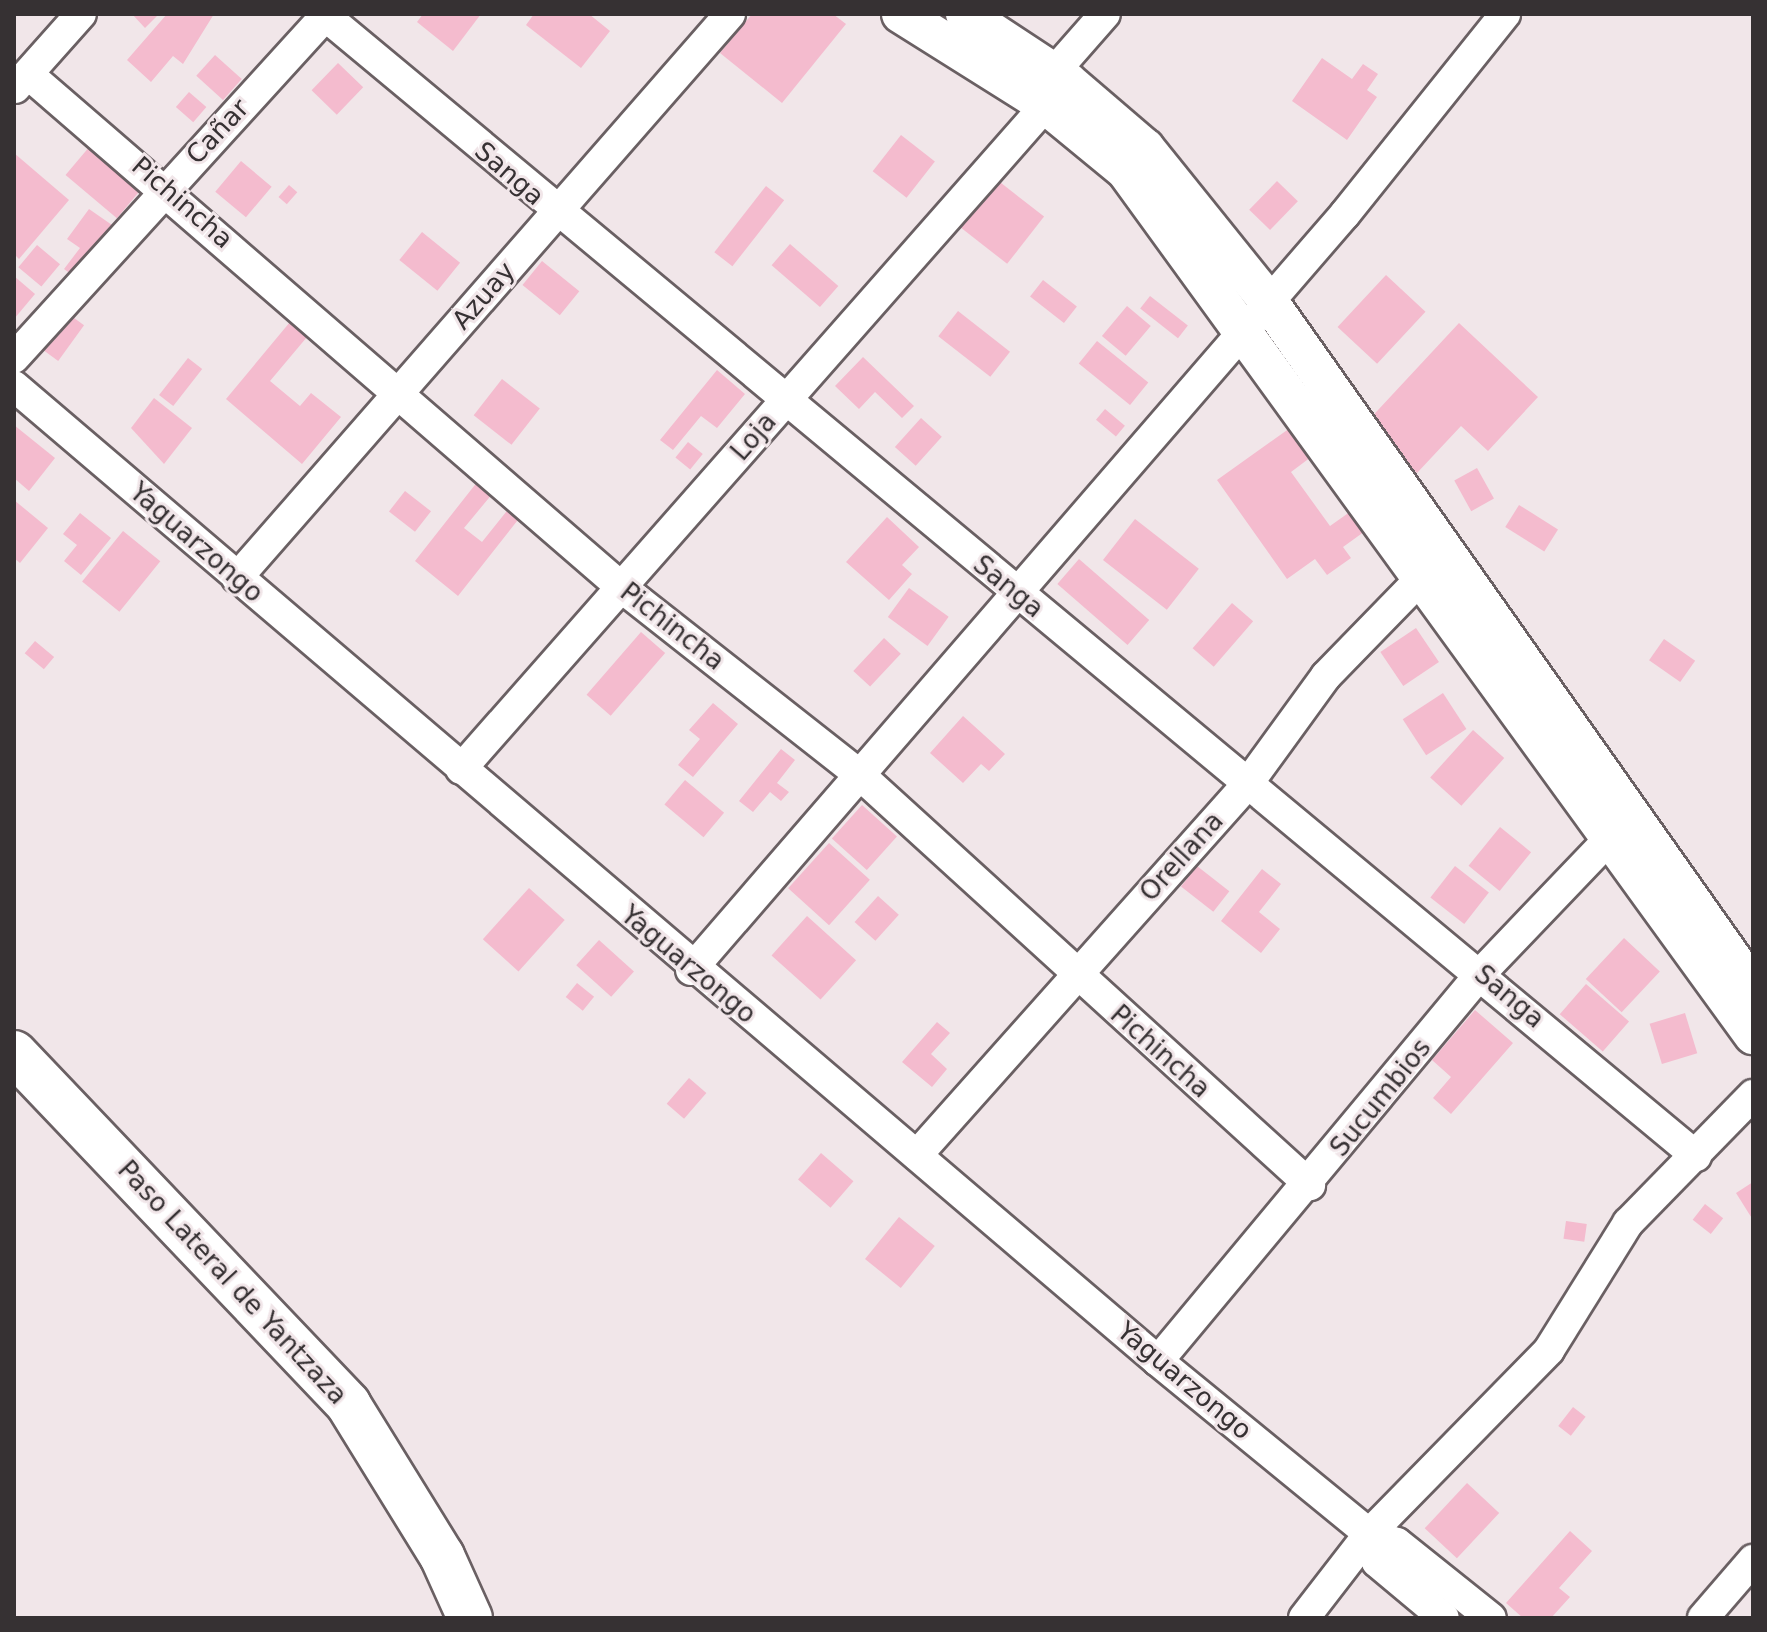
<!DOCTYPE html>
<meta charset="utf-8">
<style>
body{margin:0}
#map{position:relative;width:1767px;height:1632px;overflow:hidden;background:#f1e6e9;font-family:"DejaVu Sans",sans-serif}
div>[style]{position:absolute}
.building>*{inset:0;background:#f4bbce;transform-origin:0 0}
.roads{filter:drop-shadow(2px 0 #6a6063) drop-shadow(-2px 0 #6a6063) drop-shadow(0 2px #6a6063) drop-shadow(0 -2px #6a6063)}
.minor>*{height:30px;margin:-15px;padding:0 15px;transform-origin:15px;border-radius:15px;background:#fff}
.major>*{height:38px;margin:-19px;padding:0 19px;transform-origin:19px;border-radius:19px;background:#fff}
.highway>*{height:44px;margin:-22px;padding:0 22px;transform-origin:22px;border-radius:22px;background:#fff}
span{translate:-50% -50%;white-space:nowrap;text-align:center;line-height:1.15;-webkit-text-stroke:6px #f1e6e9;paint-order:stroke}
.street-label{font-size:26px;color:#363133}
.frame{position:absolute;inset:0;border:16px solid #363133;pointer-events:none}
</style>
<div id="map">
<div class="building">
<div style="clip-path:polygon(132px 14px,159px 14px,145px 28px)"></div>
<div style="clip-path:polygon(167px 14px,214px 14px,183px 64px,173px 56px,151px 82px,127px 60px)"></div>
<div style="clip-path:polygon(423px 14px,481px 14px,453px 51px,417px 22px)"></div>
<div style="clip-path:polygon(534px 14px,589px 14px,610px 31px,581px 68px,526px 25px)"></div>
<div style="clip-path:polygon(752px 14px,833px 14px,846px 24px,782px 103px,720px 53px)"></div>
<div style="left:215px;top:55px;width:36px;height:28px;rotate:42deg"></div>
<div style="clip-path:polygon(1322px 58px,1352px 79px,1363px 64px,1378px 74px,1367px 90px,1377px 97px,1347px 140px,1292px 101px)"></div>
<div style="left:338px;top:63px;width:35px;height:38px;rotate:44deg"></div>
<div style="left:189px;top:92px;width:23px;height:20px;rotate:41deg"></div>
<div style="left:901px;top:135px;width:43px;height:46px;rotate:38deg"></div>
<div style="left:90px;top:146px;width:67px;height:38px;rotate:40deg"></div>
<div style="clip-path:polygon(14px 153px,69px 200px,19px 259px,14px 254px)"></div>
<div style="left:241px;top:161px;width:40px;height:40px;rotate:40deg"></div>
<div style="left:996px;top:179px;width:61px;height:60px;rotate:38deg"></div>
<div style="left:1277px;top:181px;width:29px;height:40px;rotate:44deg"></div>
<div style="left:289px;top:185px;width:11px;height:16px;rotate:41deg"></div>
<div style="left:766px;top:186px;width:23px;height:84px;rotate:38deg"></div>
<div style="clip-path:polygon(89px 209px,112px 225px,75px 277px,64px 269px,80px 248px,67px 239px)"></div>
<div style="left:422px;top:232px;width:49px;height:36px;rotate:39deg"></div>
<div style="left:790px;top:244px;width:64px;height:28px;rotate:41deg"></div>
<div style="left:37px;top:245px;width:30px;height:29px;rotate:40deg"></div>
<div style="left:542px;top:261px;width:48px;height:31px;rotate:39deg"></div>
<div style="left:1386px;top:275px;width:54px;height:71px;rotate:43deg"></div>
<div style="clip-path:polygon(14px 276px,35px 294px,14px 319px)"></div>
<div style="left:1043px;top:280px;width:43px;height:21px;rotate:38deg"></div>
<div style="left:1150px;top:296px;width:48px;height:16px;rotate:38deg"></div>
<div style="left:1127px;top:306px;width:31px;height:39px;rotate:40deg"></div>
<div style="left:63px;top:310px;width:26px;height:44px;rotate:36deg"></div>
<div style="left:958px;top:311px;width:66px;height:32px;rotate:38deg"></div>
<div style="clip-path:polygon(290px 322px,307px 337px,270px 381px,300px 406px,311px 393px,341px 417px,302px 464px,226px 399px)"></div>
<div style="clip-path:polygon(1459px 323px,1538px 397px,1488px 451px,1461px 426px,1417px 473px,1365px 424px)"></div>
<div style="left:1097px;top:341px;width:66px;height:29px;rotate:39deg"></div>
<div style="clip-path:polygon(863px 357px,914px 406px,902px 418px,875px 392px,859px 409px,835px 386px)"></div>
<div style="left:188px;top:358px;width:18px;height:47px;rotate:38deg"></div>
<div style="clip-path:polygon(717px 370px,745px 394px,717px 428px,701px 416px,673px 450px,660px 440px)"></div>
<div style="left:502px;top:379px;width:48px;height:46px;rotate:38deg"></div>
<div style="clip-path:polygon(154px 398px,192px 428px,164px 464px,131px 428px)"></div>
<div style="left:1105px;top:409px;width:26px;height:14px;rotate:40deg"></div>
<div style="left:921px;top:418px;width:28px;height:39px;rotate:42deg"></div>
<div style="clip-path:polygon(14px 425px,55px 458px,29px 491px,14px 478px)"></div>
<div style="clip-path:polygon(1290px 428px,1311px 457px,1291px 472px,1330px 526px,1354px 509px,1368px 529px,1343px 547px,1351px 558px,1327px 575px,1315px 559px,1287px 579px,1217px 480px)"></div>
<div style="left:688px;top:442px;width:19px;height:20px;rotate:39deg"></div>
<div style="left:1477px;top:468px;width:35px;height:26px;rotate:61deg"></div>
<div style="clip-path:polygon(478px 481px,493px 493px,464px 528px,482px 542px,510px 507px,521px 516px,458px 596px,415px 561px)"></div>
<div style="left:405px;top:491px;width:33px;height:26px;rotate:38deg"></div>
<div style="clip-path:polygon(14px 500px,48px 528px,20px 563px,14px 558px)"></div>
<div style="left:1519px;top:505px;width:46px;height:26px;rotate:32deg"></div>
<div style="clip-path:polygon(80px 513px,111px 538px,81px 575px,64px 561px,77px 545px,63px 534px)"></div>
<div style="clip-path:polygon(887px 517px,919px 547px,902px 565px,912px 574px,889px 600px,846px 562px)"></div>
<div style="left:1135px;top:519px;width:81px;height:52px;rotate:38deg"></div>
<div style="left:123px;top:531px;width:48px;height:65px;rotate:39deg"></div>
<div style="left:1079px;top:559px;width:93px;height:33px;rotate:41deg"></div>
<div style="left:909px;top:588px;width:49px;height:36px;rotate:36deg"></div>
<div style="left:1232px;top:603px;width:28px;height:60px;rotate:41deg"></div>
<div style="left:1416px;top:628px;width:41px;height:43px;rotate:56deg"></div>
<div style="left:641px;top:632px;width:32px;height:83px;rotate:41deg"></div>
<div style="left:884px;top:638px;width:23px;height:45px;rotate:43deg"></div>
<div style="left:1664px;top:639px;width:38px;height:26px;rotate:35deg"></div>
<div style="left:35px;top:641px;width:25px;height:16px;rotate:40deg"></div>
<div style="left:1443px;top:693px;width:43px;height:48px;rotate:57deg"></div>
<div style="clip-path:polygon(713px 703px,738px 724px,693px 777px,678px 765px,700px 739px,689px 730px)"></div>
<div style="clip-path:polygon(963px 716px,1005px 754px,989px 771px,981px 764px,963px 783px,930px 753px)"></div>
<div style="left:1473px;top:730px;width:42px;height:64px;rotate:42deg"></div>
<div style="clip-path:polygon(781px 749px,795px 760px,777px 783px,789px 792px,781px 801px,770px 792px,753px 812px,739px 801px)"></div>
<div style="left:685px;top:780px;width:51px;height:32px;rotate:40deg"></div>
<div style="left:862px;top:805px;width:47px;height:45px;rotate:42deg"></div>
<div style="left:1500px;top:827px;width:40px;height:50px;rotate:39deg"></div>
<div style="left:829px;top:843px;width:55px;height:61px;rotate:42deg"></div>
<div style="left:1197px;top:866px;width:41px;height:26px;rotate:38deg"></div>
<div style="left:1455px;top:866px;width:43px;height:40px;rotate:38deg"></div>
<div style="clip-path:polygon(1262px 869px,1281px 884px,1259px 912px,1280px 929px,1261px 953px,1221px 921px)"></div>
<div style="left:529px;top:888px;width:48px;height:69px;rotate:42deg"></div>
<div style="left:878px;top:896px;width:28px;height:35px;rotate:42deg"></div>
<div style="left:807px;top:916px;width:66px;height:53px;rotate:42deg"></div>
<div style="left:1624px;top:938px;width:49px;height:56px;rotate:43deg"></div>
<div style="left:599px;top:940px;width:47px;height:34px;rotate:42deg"></div>
<div style="left:577px;top:983px;width:22px;height:18px;rotate:39deg"></div>
<div style="left:1586px;top:984px;width:57px;height:40px;rotate:41deg"></div>
<div style="clip-path:polygon(1475px 1010px,1513px 1043px,1451px 1114px,1433px 1098px,1451px 1077px,1432px 1060px)"></div>
<div style="left:1685px;top:1013px;width:42px;height:37px;rotate:73deg"></div>
<div style="clip-path:polygon(937px 1022px,950px 1033px,931px 1054px,947px 1069px,932px 1087px,902px 1062px)"></div>
<div style="left:689px;top:1078px;width:23px;height:34px;rotate:41deg"></div>
<div style="left:821px;top:1153px;width:43px;height:35px;rotate:41deg"></div>
<div style="clip-path:polygon(1753px 1182px,1753px 1220px,1736px 1193px)"></div>
<div style="left:1705px;top:1204px;width:23px;height:20px;rotate:38deg"></div>
<div style="left:899px;top:1217px;width:46px;height:54px;rotate:39deg"></div>
<div style="left:1566px;top:1221px;width:21px;height:18px;rotate:8deg"></div>
<div style="left:1573px;top:1407px;width:16px;height:24px;rotate:38deg"></div>
<div style="left:1467px;top:1483px;width:44px;height:62px;rotate:43deg"></div>
<div style="clip-path:polygon(1570px 1531px,1592px 1551px,1559px 1588px,1570px 1597px,1551px 1618px,1523px 1618px,1506px 1603px)"></div>
</div>
<div class="roads">
<div class="minor">
<div style="left:323px;top:14px;width:1786px;rotate:39.75deg"></div>
<div style="left:1054px;top:72px;width:77px;rotate:-48.7deg"></div>
<div style="left:28px;top:74px;width:784px;rotate:40.86deg"></div>
<div style="left:621px;top:587px;width:304px;rotate:38.2deg"></div>
<div style="left:860px;top:775px;width:609px;rotate:42.34deg"></div>
<div style="left:15px;top:88px;width:99px;rotate:-48.3deg"></div>
<div style="left:14px;top:358px;width:465px;rotate:-47.7deg"></div>
<div style="left:14px;top:386px;width:1503px;rotate:40.44deg"></div>
<div style="left:1158px;top:1361px;width:273px;rotate:39.3deg"></div>
<div style="left:1369px;top:1534px;width:29px;rotate:18deg"></div>
<div style="left:1397px;top:1543px;width:120px;rotate:38.6deg"></div>
<div style="left:237px;top:578px;width:749px;rotate:-48.84deg"></div>
<div style="left:461px;top:769px;width:885px;rotate:-48.62deg"></div>
<div style="left:691px;top:970px;width:1000px;rotate:-49.14deg"></div>
<div style="left:1345px;top:214px;width:256px;rotate:-51.3deg"></div>
<div style="left:917px;top:1155px;width:499px;rotate:-48.3deg"></div>
<div style="left:1249px;top:782px;width:131px;rotate:-54deg"></div>
<div style="left:1326px;top:676px;width:158px;rotate:-45.8deg"></div>
<div style="left:1158px;top:1361px;width:505px;rotate:-50.22deg"></div>
<div style="left:1481px;top:973px;width:185px;rotate:-46.3deg"></div>
<div style="left:1369px;top:1534px;width:29px;rotate:74deg"></div>
<div style="left:1377px;top:1562px;width:87px;rotate:39.9deg"></div>
<div style="left:1304px;top:1618px;width:106px;rotate:-52.3deg"></div>
<div style="left:1369px;top:1534px;width:257px;rotate:-45.6deg"></div>
<div style="left:1549px;top:1350px;width:150px;rotate:-58.1deg"></div>
<div style="left:1628px;top:1223px;width:179px;rotate:-45.7deg"></div>
<div style="left:1703px;top:1618px;width:77px;rotate:-49.2deg"></div>
</div>
<div class="major">
<div style="left:901px;top:14px;width:171px;rotate:32.1deg"></div>
<div style="left:1046px;top:105px;width:104px;rotate:39.5deg"></div>
<div style="left:1126px;top:171px;width:1068px;rotate:54.03deg"></div>
<div style="left:965px;top:14px;width:123px;rotate:33.4deg"></div>
<div style="left:1068px;top:82px;width:101px;rotate:40.6deg"></div>
<div style="left:1145px;top:148px;width:198px;rotate:51.2deg"></div>
<div style="left:1269px;top:302px;width:840px;rotate:54.8deg"></div>
</div>
<div class="highway">
<div style="left:14px;top:1053px;width:485px;rotate:46.4deg"></div>
<div style="left:348px;top:1404px;width:179px;rotate:58.3deg"></div>
<div style="left:442px;top:1556px;width:68px;rotate:65.7deg"></div>
</div>
</div>
<div class="street-label">
<span style="left:218px;top:132px;rotate:-47deg">Cañar</span>
<span style="left:509px;top:174px;rotate:41deg">Sanga</span>
<span style="left:182px;top:203px;rotate:41deg">Pichincha</span>
<span style="left:484px;top:296px;rotate:-49deg">Azuay</span>
<span style="left:754px;top:437px;rotate:-49deg">Loja</span>
<span style="left:196px;top:543px;rotate:41deg">Yaguarzongo</span>
<span style="left:1008px;top:587px;rotate:39deg">Sanga</span>
<span style="left:672px;top:627px;rotate:38deg">Pichincha</span>
<span style="left:1182px;top:857px;rotate:-48deg">Orellana</span>
<span style="left:688px;top:965px;rotate:40deg">Yaguarzongo</span>
<span style="left:1509px;top:997px;rotate:40deg">Sanga</span>
<span style="left:1160px;top:1052px;rotate:42deg">Pichincha</span>
<span style="left:1381px;top:1098px;rotate:-51deg">Sucumbios</span>
<span style="left:232px;top:1283px;rotate:47deg">Paso Lateral de Yantzaza</span>
<span style="left:1184px;top:1381px;rotate:40deg">Yaguarzongo</span>
</div>
<div class="frame"></div>
</div>
